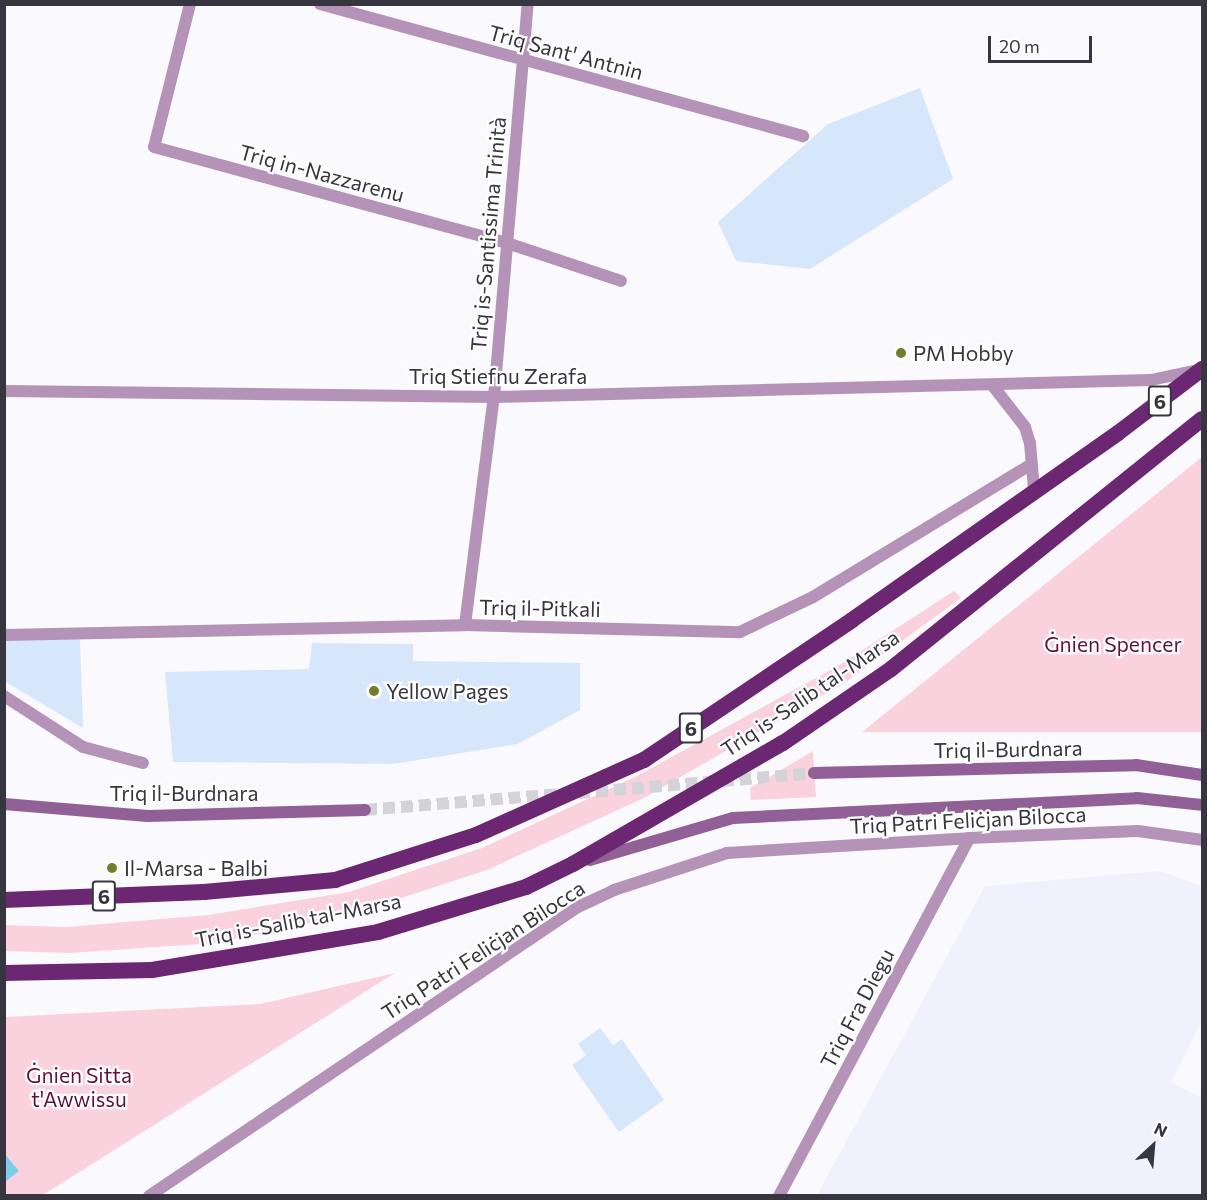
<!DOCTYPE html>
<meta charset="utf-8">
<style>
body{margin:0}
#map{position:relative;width:1207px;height:1200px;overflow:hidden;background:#fafafe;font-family:Commissioner,sans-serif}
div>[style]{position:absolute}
.built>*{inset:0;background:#f1f0fd}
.green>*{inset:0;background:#fad2de}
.water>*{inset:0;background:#7ccde7}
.building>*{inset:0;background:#d7e7fb}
.secondary-tunnel>*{height:12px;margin-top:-6px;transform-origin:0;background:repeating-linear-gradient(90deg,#d3d3d8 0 12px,transparent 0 18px)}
.service>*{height:12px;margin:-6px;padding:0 6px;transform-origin:6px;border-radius:6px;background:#b592b8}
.minor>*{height:12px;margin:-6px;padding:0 6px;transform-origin:6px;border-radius:6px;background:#b592b8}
.tertiary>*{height:12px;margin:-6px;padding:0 6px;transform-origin:6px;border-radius:6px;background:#b592b8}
.secondary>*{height:12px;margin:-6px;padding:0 6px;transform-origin:6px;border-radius:6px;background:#916096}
.trunk>*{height:16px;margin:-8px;padding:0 8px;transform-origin:8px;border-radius:8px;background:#6c2772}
.dots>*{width:16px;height:16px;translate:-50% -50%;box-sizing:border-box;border:3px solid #fff;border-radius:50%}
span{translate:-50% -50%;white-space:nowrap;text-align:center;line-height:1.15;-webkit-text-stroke:4.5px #fff;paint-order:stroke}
.shield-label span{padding:2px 4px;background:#fff;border:2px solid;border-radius:4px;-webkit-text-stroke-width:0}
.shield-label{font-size:20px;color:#373640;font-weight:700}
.street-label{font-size:21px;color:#373640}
.poi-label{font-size:21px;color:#373640}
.left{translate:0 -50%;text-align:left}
.park-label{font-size:21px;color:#631237}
.frame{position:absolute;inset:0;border:6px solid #373640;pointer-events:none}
.north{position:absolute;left:1123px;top:1116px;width:60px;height:60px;-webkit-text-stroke:4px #fff;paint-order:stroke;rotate:26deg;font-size:16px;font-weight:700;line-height:24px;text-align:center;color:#373640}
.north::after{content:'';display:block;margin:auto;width:21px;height:27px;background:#373640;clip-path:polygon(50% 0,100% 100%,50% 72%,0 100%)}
.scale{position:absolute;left:988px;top:36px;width:104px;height:27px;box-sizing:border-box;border:3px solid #373640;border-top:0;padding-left:8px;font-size:18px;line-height:21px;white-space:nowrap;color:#373640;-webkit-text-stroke:4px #fff;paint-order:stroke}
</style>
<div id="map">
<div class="built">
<div style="clip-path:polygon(1160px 871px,1202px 886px,1202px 1021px,1171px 1082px,1202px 1098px,1202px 1195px,817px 1195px,985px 886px)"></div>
</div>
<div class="green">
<div style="clip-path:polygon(1202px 457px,1202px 732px,862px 732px)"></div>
<div style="clip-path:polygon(954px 591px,961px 598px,846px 682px,644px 798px,487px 870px,355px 913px,215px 943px,70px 953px,5px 951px,5px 925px,67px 927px,208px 915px,349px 892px,482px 848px,635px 777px,838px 666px)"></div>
<div style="clip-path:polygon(813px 751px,816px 797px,751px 800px,750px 788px)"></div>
<div style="clip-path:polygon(395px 973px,43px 1195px,5px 1196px,5px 1017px,260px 1004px)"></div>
</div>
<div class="water">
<div style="clip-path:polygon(4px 1153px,19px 1171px,5px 1182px,4px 1182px)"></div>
</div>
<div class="building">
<div style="clip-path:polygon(920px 88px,953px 179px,810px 269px,736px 261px,718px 222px,828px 124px)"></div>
<div style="clip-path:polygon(4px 639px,80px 639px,83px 728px,4px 681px)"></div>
<div style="clip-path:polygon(312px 643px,413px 644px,413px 661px,580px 663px,580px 710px,518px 744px,393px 764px,173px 762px,165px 672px,309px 669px)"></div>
<div style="clip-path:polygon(600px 1028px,613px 1045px,622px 1039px,664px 1100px,619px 1132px,572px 1065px,586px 1055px,578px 1044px)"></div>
</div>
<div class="secondary-tunnel">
<div style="left:578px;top:793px;width:237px;rotate:-4.8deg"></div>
<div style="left:365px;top:810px;width:197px;rotate:-4.7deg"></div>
</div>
<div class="service">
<div style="left:4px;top:696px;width:94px;rotate:32.8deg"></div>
<div style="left:83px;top:747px;width:62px;rotate:14.9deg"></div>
</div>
<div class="minor">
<div style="left:190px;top:4px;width:147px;rotate:104.1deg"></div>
<div style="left:154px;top:147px;width:366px;rotate:15.2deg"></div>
<div style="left:507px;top:243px;width:120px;rotate:18.4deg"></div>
<div style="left:320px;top:4px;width:501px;rotate:15.29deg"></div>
<div style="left:993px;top:386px;width:52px;rotate:52deg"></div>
<div style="left:1025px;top:427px;width:17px;rotate:73deg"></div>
<div style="left:1030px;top:443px;width:47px;rotate:85.1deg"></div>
<div style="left:4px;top:391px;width:490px;rotate:0.7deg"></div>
<div style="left:494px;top:397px;width:657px;rotate:-1.48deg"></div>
<div style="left:1151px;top:380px;width:49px;rotate:-11.8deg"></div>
<div style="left:465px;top:625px;width:230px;rotate:-82.8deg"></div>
<div style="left:494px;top:397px;width:394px;rotate:-85.1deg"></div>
<div style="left:4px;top:635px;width:461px;rotate:-1.2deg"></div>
<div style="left:465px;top:625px;width:275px;rotate:1.5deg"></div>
<div style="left:740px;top:632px;width:81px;rotate:-25.6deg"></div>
<div style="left:813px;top:597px;width:254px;rotate:-31.3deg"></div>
<div style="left:779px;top:1196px;width:405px;rotate:-62deg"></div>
</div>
<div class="tertiary">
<div style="left:149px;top:1196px;width:517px;rotate:-33.97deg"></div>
<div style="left:578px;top:907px;width:40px;rotate:-25deg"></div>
<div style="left:614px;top:890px;width:119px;rotate:-18.1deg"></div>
<div style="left:727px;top:853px;width:242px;rotate:-3.5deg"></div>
<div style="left:969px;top:838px;width:169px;rotate:-2.4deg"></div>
<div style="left:1138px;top:831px;width:65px;rotate:8deg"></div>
</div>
<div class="secondary">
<div style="left:814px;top:773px;width:322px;rotate:-1.4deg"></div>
<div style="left:1136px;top:765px;width:67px;rotate:8.6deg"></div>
<div style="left:4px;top:804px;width:144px;rotate:4.8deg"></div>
<div style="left:148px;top:816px;width:217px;rotate:-1.6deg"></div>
<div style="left:590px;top:860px;width:149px;rotate:-16.4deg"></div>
<div style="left:733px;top:818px;width:404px;rotate:-2.8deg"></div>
<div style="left:1137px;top:798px;width:65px;rotate:6.1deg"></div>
</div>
<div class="trunk">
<div style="left:4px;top:900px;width:200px;rotate:-2.3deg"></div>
<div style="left:204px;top:892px;width:132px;rotate:-5.2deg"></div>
<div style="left:335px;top:880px;width:148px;rotate:-17.7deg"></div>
<div style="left:476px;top:835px;width:184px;rotate:-24.1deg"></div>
<div style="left:644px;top:760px;width:251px;rotate:-33.9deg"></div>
<div style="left:852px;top:620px;width:325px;rotate:-35.1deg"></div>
<div style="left:1118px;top:433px;width:106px;rotate:-37.3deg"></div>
<div style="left:4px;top:973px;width:148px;rotate:-1.2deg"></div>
<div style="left:152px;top:970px;width:229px;rotate:-9.5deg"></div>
<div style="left:378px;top:932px;width:155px;rotate:-16.9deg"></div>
<div style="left:526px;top:887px;width:52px;rotate:-26.1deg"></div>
<div style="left:573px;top:864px;width:242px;rotate:-30deg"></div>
<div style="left:783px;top:743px;width:131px;rotate:-34.4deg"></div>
<div style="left:891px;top:669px;width:399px;rotate:-38.8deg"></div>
</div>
<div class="dots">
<div style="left:901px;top:353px;background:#717e2b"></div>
<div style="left:374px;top:691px;background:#717e2b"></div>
<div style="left:112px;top:868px;background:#717e2b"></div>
</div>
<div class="shield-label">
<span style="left:1160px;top:401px">6</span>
<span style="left:691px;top:728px">6</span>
<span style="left:104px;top:896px">6</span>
</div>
<div class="street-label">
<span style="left:566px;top:52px;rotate:15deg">Triq Sant' Antnin</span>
<span style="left:322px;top:173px;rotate:15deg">Triq in-Nazzarenu</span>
<span style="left:488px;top:234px;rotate:-85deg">Triq is-Santissima Trinità</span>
<span style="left:498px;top:376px">Triq Stiefnu Zerafa</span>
<span style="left:540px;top:608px;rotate:1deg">Triq il-Pitkali</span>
<span style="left:810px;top:693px;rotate:-34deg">Triq is-Salib tal-Marsa</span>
<span style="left:1008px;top:749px;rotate:-1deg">Triq il-Burdnara</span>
<span style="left:184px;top:793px">Triq il-Burdnara</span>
<span style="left:968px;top:820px;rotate:-3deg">Triq Patri Feliċjan Bilocca</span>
<span style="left:298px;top:920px;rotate:-11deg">Triq is-Salib tal-Marsa</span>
<span style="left:483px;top:950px;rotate:-33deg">Triq Patri Feliċjan Bilocca</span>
<span style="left:857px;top:1008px;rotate:-62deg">Triq Fra Diegu</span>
</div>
<div class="poi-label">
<span class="left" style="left:913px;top:353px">PM Hobby</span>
<span class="left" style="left:386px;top:691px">Yellow Pages</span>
<span class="left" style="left:124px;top:868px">Il-Marsa - Balbi</span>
</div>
<div class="park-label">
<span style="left:1113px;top:644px">Ġnien Spencer</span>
<span style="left:79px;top:1087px">Ġnien Sitta<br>t'Awwissu</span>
</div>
<div class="frame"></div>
<div class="north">N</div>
<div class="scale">20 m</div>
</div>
